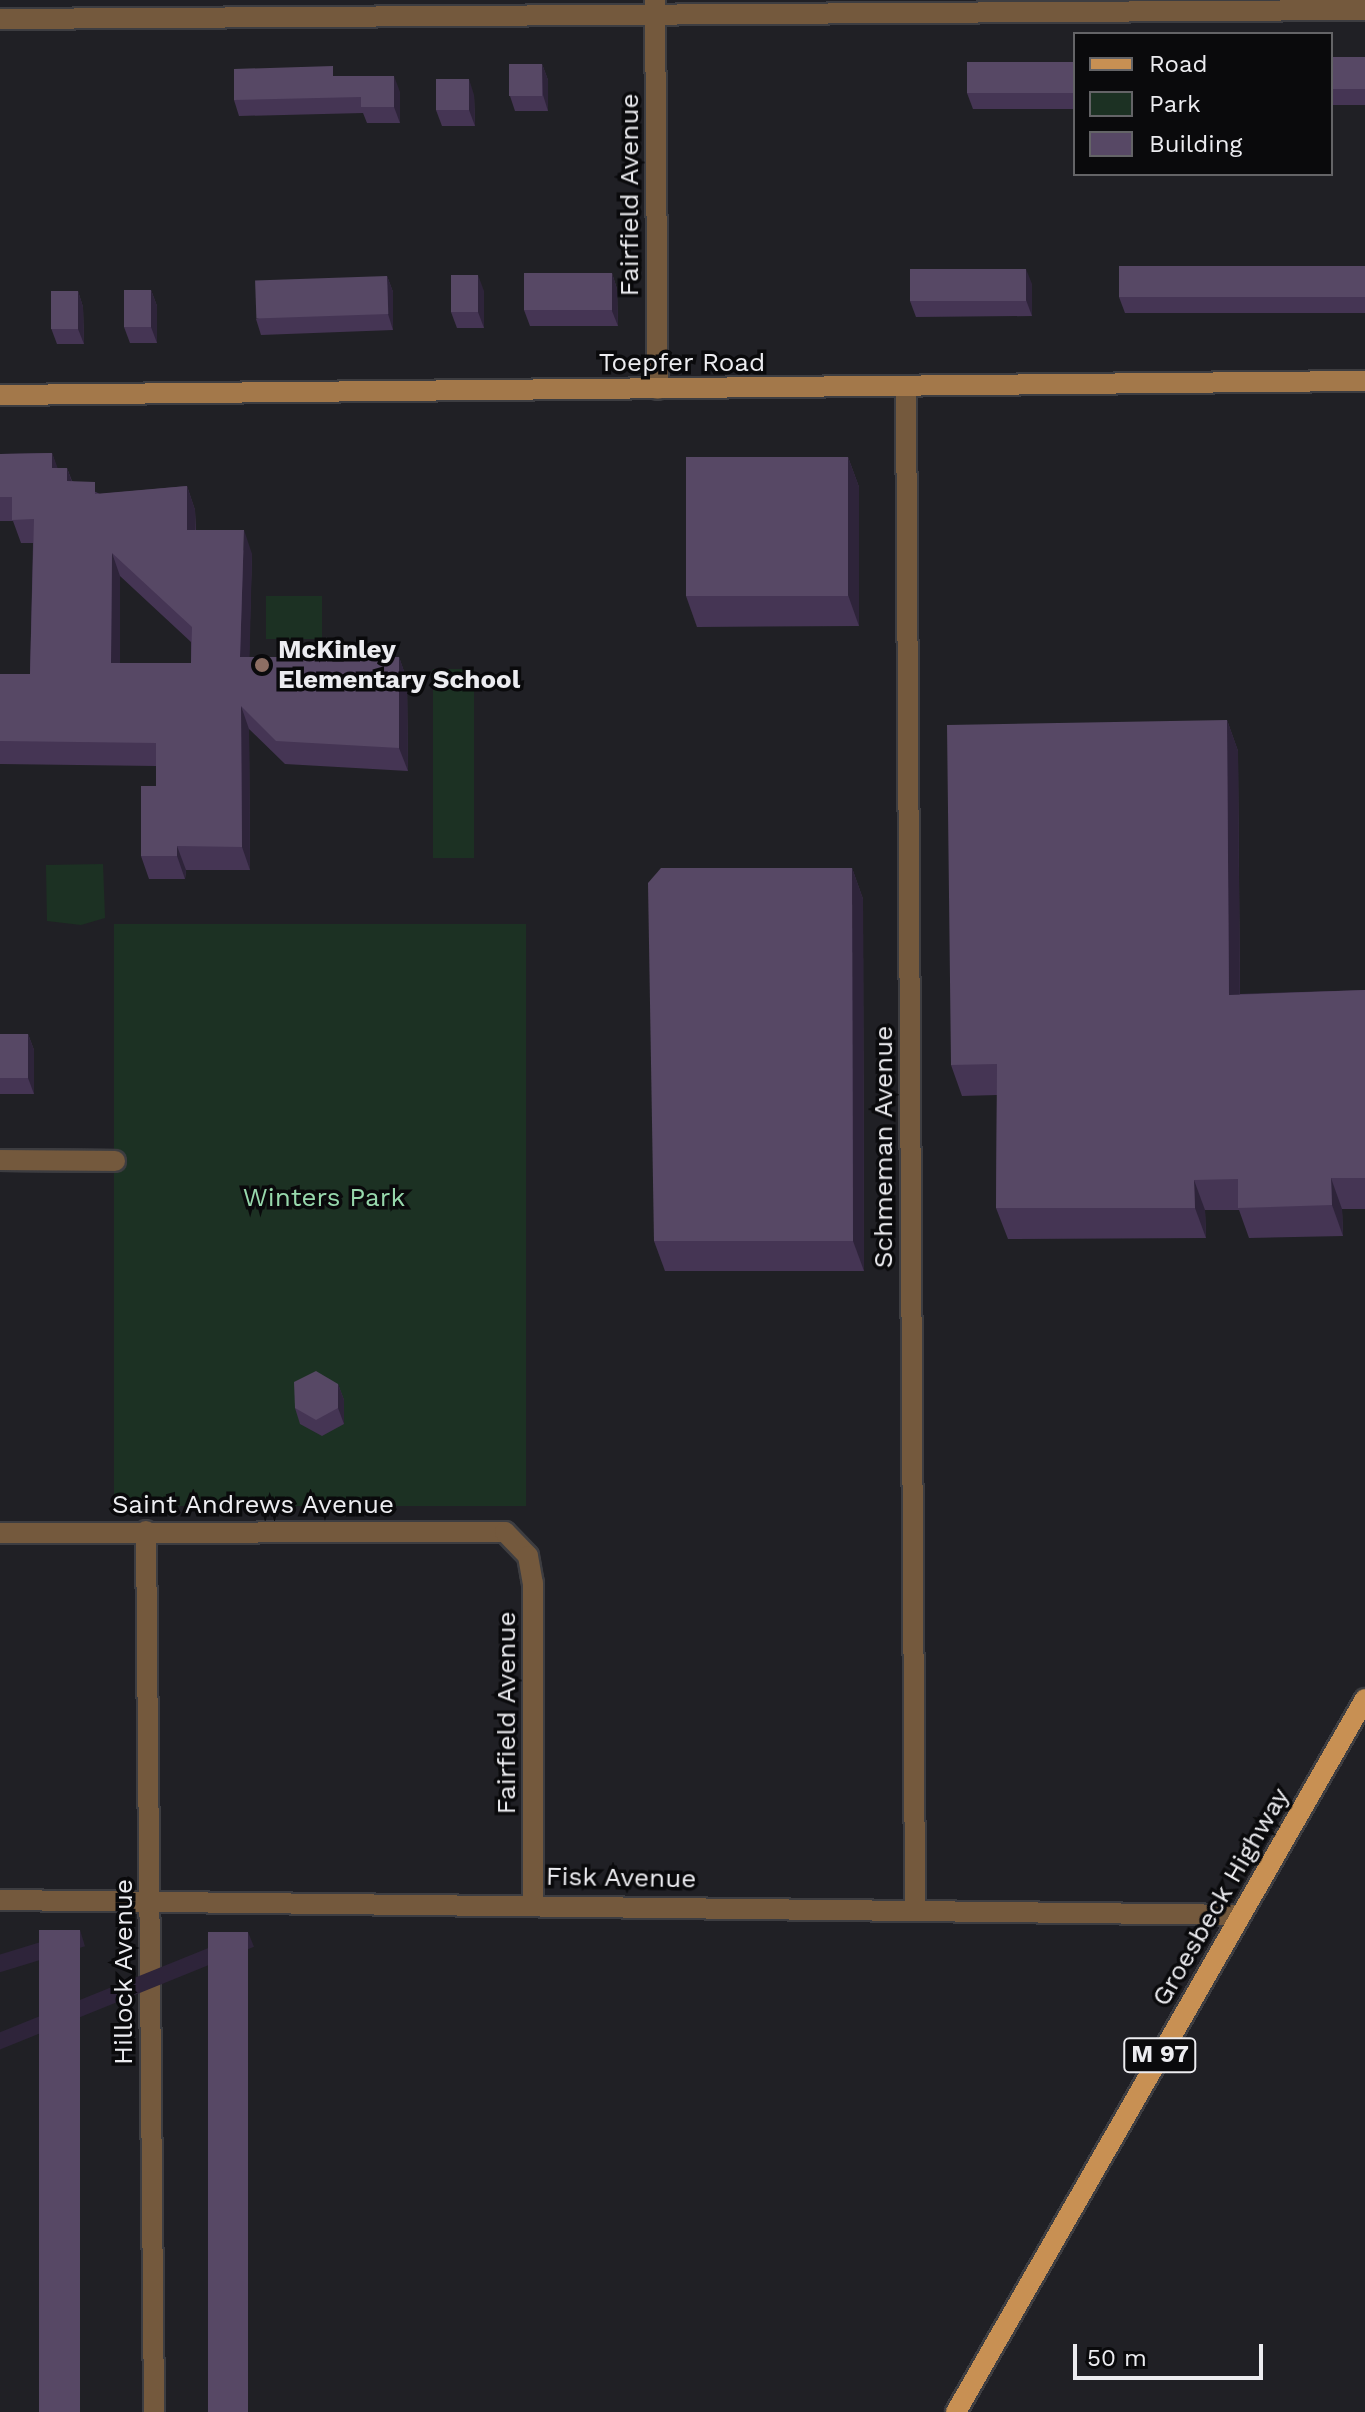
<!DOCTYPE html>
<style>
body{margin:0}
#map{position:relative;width:1365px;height:2412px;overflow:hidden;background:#202025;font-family:"Work Sans",sans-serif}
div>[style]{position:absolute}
.green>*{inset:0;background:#1c3123;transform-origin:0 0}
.roads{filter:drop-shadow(2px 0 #3d3d41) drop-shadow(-2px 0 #3d3d41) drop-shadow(0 2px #3d3d41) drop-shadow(0 -2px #3d3d41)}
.street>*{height:20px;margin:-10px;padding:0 10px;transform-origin:10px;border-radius:10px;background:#74593d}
.secondary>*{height:20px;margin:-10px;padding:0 10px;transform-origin:10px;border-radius:10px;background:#a3784a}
.primary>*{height:20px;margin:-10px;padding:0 10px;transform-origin:10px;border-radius:10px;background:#c89053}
.wall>*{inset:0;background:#453554;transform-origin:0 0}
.shaded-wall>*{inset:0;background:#2e243a;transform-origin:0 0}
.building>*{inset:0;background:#574865;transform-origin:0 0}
.dots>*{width:22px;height:22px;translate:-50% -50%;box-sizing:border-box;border:4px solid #0a0a0c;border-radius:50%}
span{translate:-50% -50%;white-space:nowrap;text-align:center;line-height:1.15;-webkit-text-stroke:7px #0a0a0c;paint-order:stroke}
.shield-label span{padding:2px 6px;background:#0a0a0c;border:2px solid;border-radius:6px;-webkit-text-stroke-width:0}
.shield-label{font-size:24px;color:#ececf0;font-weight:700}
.street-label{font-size:26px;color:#ececf0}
.poi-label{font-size:26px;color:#ececf0;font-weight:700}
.left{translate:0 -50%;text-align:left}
.park-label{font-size:26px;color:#97d8ac}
.legend{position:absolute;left:1073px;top:32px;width:260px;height:144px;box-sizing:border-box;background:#0a0a0c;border:2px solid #646467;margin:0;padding:10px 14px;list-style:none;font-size:24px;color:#ececf0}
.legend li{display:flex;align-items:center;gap:16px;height:40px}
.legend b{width:40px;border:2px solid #646467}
.scale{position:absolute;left:1073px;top:2344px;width:190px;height:36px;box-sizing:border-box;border:4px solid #ececf0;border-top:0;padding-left:10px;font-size:24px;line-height:28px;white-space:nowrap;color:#ececf0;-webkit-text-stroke:6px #0a0a0c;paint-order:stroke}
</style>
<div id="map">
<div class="green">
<div style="left:266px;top:596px;width:56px;height:43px"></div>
<div style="left:474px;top:669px;width:189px;height:41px;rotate:90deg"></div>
<div style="clip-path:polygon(103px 864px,105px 918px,81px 925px,47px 921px,46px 865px)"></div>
<div style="left:114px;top:924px;width:412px;height:582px"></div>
</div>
<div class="roads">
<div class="street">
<div style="left:655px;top:0;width:389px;rotate:89.6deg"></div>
<div style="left:0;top:19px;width:1365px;rotate:-0.38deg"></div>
<div style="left:906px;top:387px;width:1520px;rotate:89.66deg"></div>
<div style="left:0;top:1160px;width:115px;rotate:0.5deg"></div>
<div style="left:146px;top:1531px;width:881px;rotate:89.48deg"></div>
<div style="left:0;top:1533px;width:505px;rotate:-0.11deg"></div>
<div style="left:505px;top:1532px;width:33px;rotate:46deg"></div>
<div style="left:528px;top:1556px;width:27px;rotate:80deg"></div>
<div style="left:533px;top:1583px;width:320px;rotate:90deg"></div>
<div style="left:0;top:1900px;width:1241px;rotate:0.69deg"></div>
</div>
<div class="secondary">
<div style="left:0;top:395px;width:1365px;rotate:-0.59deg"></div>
</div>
<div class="primary">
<div style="left:956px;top:2412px;width:822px;rotate:-60.16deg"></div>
</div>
</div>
<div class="wall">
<div style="left:1331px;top:57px;width:34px;height:48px"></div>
<div style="clip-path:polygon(1075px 62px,1075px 109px,973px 109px,967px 93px)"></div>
<div style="clip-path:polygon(542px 64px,548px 80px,548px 111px,515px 111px,510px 96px)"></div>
<div style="clip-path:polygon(337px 76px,400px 92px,400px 123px,367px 123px,363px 113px,239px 116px,234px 100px)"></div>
<div style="clip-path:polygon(474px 95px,475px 126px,442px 126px,436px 110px)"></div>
<div style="clip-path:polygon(1365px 266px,1365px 313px,1125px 313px,1119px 297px)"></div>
<div style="clip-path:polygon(612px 273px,617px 289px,618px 326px,530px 326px,524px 310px)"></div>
<div style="clip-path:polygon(387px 276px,393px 292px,393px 330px,261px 335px,256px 319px)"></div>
<div style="clip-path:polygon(1032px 284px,1032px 316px,916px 317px,910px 301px)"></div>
<div style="clip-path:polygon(151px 290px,157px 306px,157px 343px,130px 343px,124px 327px)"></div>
<div style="clip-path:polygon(78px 291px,83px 307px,84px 344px,57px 344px,51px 328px)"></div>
<div style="clip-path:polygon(484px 291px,484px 328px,457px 328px,451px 312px)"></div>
<div style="clip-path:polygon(evenodd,52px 453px,57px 468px,67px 468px,72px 481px,100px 494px,187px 486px,195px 510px,196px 530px,252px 554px,249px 657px,399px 657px,407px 680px,408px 771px,285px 764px,249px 729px,250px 870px,186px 870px,185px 879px,149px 879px,141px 856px,156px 786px,156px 766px,0 764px,0 674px,30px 674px,33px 543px,21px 543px,13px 521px,0 521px,0 454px,52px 453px,120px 576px,191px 642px,191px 663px,120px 663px,120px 576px)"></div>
<div style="clip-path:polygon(848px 457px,859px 487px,859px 626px,697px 627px,686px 596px)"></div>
<div style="clip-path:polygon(1227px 720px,1238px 751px,1240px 994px,1365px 990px,1365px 1209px,1342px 1209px,1343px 1236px,1249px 1238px,1239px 1210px,1205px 1210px,1206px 1238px,1008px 1239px,996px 1208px,997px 1095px,962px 1096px,951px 1065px)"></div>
<div style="clip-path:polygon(852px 868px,863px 899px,864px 1271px,665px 1271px,654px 1241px)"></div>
<div style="clip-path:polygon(0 1034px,28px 1034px,34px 1050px,34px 1094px,0 1094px)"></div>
<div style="clip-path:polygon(338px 1384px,344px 1400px,344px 1424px,322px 1436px,300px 1424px,295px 1408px)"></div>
</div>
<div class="shaded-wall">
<div style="clip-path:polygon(542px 64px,548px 80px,548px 111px,543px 95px)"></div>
<div style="clip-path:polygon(394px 76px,400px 92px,400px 123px,394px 107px)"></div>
<div style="clip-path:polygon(469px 79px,474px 95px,475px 126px,469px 110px)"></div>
<div style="clip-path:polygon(1026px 269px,1032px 284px,1032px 316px,1026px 300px)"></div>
<div style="clip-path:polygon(612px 273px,617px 289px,618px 326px,612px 311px)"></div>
<div style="clip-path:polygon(478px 275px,484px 291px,484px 328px,478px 312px)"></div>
<div style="clip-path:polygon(387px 276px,393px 292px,393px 330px,388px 314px)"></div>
<div style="clip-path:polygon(151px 290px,157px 306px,157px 343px,151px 327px)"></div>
<div style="clip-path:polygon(78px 291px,83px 307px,84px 344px,78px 329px)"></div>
<div style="clip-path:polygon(52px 453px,61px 477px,52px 468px)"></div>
<div style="clip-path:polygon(848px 457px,859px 487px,859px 626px,848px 595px)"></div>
<div style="clip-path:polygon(67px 468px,75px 491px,67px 481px)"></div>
<div style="clip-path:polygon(187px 486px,195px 510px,196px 554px,187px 530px)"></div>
<div style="clip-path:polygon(244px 530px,252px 554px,249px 681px,240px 657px)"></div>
<div style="clip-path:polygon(112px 553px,120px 576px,120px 686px,111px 663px)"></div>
<div style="clip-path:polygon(399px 657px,407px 680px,408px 771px,399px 748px)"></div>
<div style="clip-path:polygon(241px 706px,249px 729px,250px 870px,242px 847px)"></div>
<div style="clip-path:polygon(1227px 720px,1238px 751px,1240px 1026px,1229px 995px)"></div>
<div style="clip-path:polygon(177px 846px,186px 870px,185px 879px,177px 856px)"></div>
<div style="clip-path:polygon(852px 868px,863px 899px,864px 1271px,853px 1241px)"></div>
<div style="clip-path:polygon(28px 1034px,34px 1050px,34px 1094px,28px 1078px)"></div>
<div style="clip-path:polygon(1331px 1178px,1342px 1209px,1343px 1236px,1332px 1205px)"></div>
<div style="clip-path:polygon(1194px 1180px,1205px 1210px,1206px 1238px,1195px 1208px)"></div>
<div style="clip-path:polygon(338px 1384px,344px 1400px,344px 1424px,338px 1408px)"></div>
<div style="left:80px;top:1930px;width:17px;height:482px;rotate:73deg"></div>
<div style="left:248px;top:1932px;width:16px;height:480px;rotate:68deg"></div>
</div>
<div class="building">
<div style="left:1331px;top:57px;width:34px;height:32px"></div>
<div style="left:967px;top:62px;width:108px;height:31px"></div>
<div style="left:509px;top:64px;width:33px;height:32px"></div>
<div style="clip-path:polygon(333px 66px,333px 76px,394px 76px,394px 107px,361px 107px,361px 97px,234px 100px,234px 69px)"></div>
<div style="left:436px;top:79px;width:33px;height:31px"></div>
<div style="left:1119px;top:266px;width:246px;height:31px"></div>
<div style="left:910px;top:269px;width:116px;height:32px"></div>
<div style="left:524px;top:273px;width:88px;height:37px"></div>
<div style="left:451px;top:275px;width:27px;height:37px"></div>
<div style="left:387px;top:276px;width:38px;height:132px;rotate:88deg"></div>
<div style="left:124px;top:290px;width:27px;height:37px"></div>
<div style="left:78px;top:291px;width:38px;height:27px;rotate:90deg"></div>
<div style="clip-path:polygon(evenodd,52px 453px,52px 468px,67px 468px,67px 481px,95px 482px,95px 494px,187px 486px,187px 530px,244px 530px,240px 657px,399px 657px,399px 748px,276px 741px,241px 706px,242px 847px,177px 846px,177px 856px,141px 856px,141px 786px,156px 786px,156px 743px,0 741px,0 674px,30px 674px,34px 519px,12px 520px,12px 497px,0 497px,0 454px,52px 453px,112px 553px,192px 627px,191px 663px,111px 663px,112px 553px)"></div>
<div style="left:686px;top:457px;width:162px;height:139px"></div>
<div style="clip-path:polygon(1227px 720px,1229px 995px,1365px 990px,1365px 1178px,1331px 1178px,1332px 1205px,1238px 1208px,1238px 1179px,1194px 1180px,1195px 1208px,996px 1208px,997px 1064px,951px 1065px,947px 725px)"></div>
<div style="clip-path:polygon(661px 868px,852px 868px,853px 1241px,654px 1241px,648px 883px)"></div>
<div style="left:0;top:1034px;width:28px;height:44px"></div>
<div style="clip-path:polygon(316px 1371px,338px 1384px,338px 1408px,316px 1420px,295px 1408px,294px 1382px)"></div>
<div style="left:39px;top:1930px;width:41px;height:482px"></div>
<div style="left:208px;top:1932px;width:40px;height:480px"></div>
</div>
<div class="dots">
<div style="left:262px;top:665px;background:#8d6e63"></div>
</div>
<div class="shield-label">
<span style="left:1160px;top:2055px">M 97</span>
</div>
<div class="street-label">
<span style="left:630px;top:195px;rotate:-90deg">Fairfield Avenue</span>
<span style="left:682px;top:363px">Toepfer Road</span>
<span style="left:884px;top:1147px;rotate:-90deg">Schmeman Avenue</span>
<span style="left:253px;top:1505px">Saint Andrews Avenue</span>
<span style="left:507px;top:1713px;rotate:-90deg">Fairfield Avenue</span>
<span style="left:621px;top:1878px;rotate:1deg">Fisk Avenue</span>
<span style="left:1221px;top:1897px;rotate:-60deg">Groesbeck Highway</span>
<span style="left:124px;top:1972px;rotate:-90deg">Hillock Avenue</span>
</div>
<div class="poi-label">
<span class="left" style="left:278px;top:665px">McKinley<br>Elementary School</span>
</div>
<div class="park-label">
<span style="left:324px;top:1198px">Winters Park</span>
</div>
<ul class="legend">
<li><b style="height:10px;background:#c89053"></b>Road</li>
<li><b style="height:22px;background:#1c3123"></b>Park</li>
<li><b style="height:22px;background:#574865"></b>Building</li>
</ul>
<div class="scale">50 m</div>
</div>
